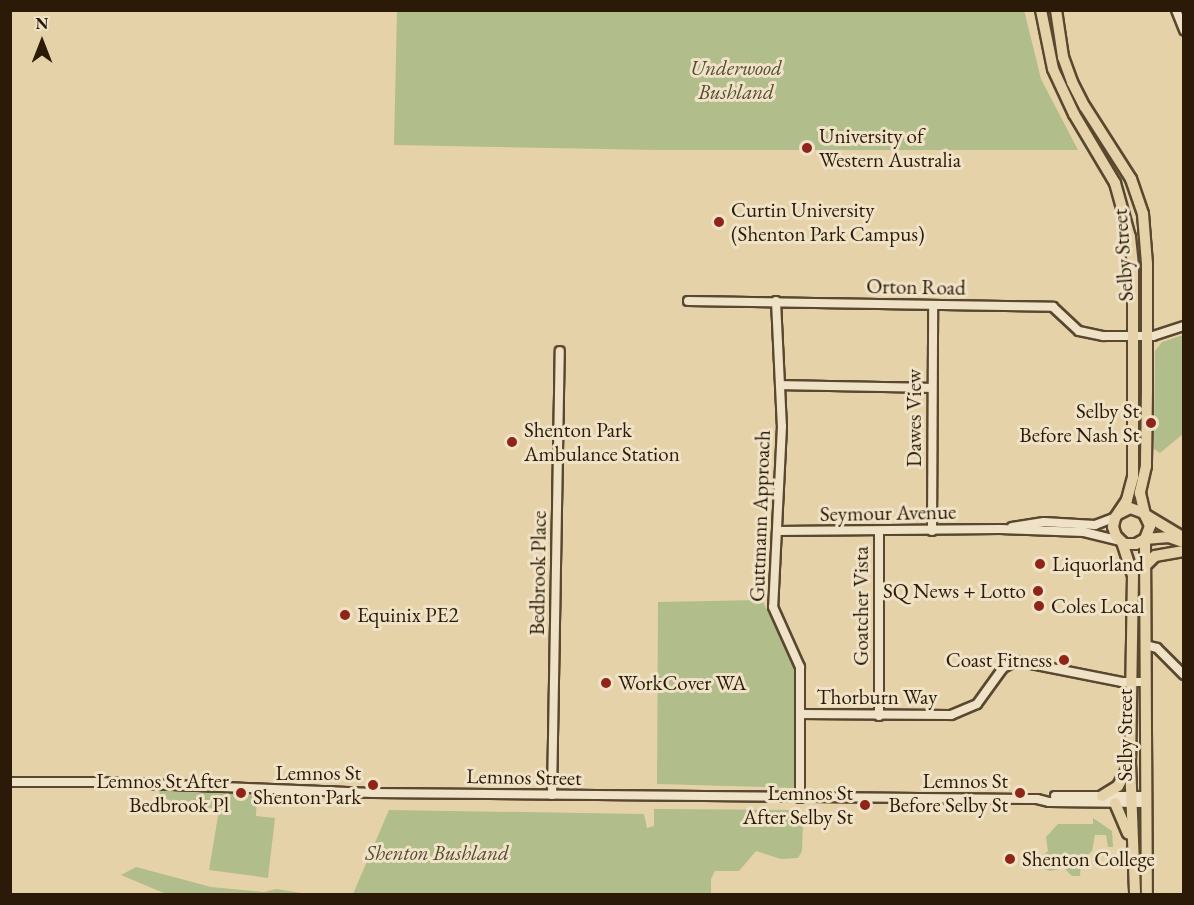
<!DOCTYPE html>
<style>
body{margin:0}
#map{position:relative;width:1194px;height:905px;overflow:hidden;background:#e6d2a8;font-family:"EB Garamond",serif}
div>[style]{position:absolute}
.green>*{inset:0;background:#b1bd8b}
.roads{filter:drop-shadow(2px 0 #59482f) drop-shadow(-2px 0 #59482f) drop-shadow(0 2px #59482f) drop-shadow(0 -2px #59482f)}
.minor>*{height:8px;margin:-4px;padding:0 4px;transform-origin:4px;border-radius:4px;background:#efe2c6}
.major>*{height:10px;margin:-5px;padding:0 5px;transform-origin:5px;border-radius:5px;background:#e6d2a8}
.dots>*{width:16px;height:16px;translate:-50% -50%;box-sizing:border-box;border:3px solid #efe2c6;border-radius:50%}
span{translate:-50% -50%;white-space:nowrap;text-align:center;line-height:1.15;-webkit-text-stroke:6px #efe2c6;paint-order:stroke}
.park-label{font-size:21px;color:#524b2f;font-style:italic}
.poi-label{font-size:21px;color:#2a1a07}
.left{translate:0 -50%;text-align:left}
.right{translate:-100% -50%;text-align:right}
.street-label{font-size:21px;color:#2a1a07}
.frame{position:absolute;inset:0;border:12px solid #2a1a07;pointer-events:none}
.north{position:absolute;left:12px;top:12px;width:60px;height:60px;-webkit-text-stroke:4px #efe2c6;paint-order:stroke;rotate:0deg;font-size:16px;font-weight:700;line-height:24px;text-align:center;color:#2a1a07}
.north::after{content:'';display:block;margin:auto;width:21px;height:27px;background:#2a1a07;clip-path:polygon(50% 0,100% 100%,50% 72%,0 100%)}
</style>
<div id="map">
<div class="green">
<div style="clip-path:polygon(1024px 10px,1041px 79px,1078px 150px,658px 150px,394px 145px,397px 11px)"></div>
<div style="clip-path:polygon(1183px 335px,1183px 434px,1160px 453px,1154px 449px,1155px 351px,1162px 342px)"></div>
<div style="clip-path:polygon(762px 600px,794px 665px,795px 788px,657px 784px,658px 602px)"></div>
<div style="clip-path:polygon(159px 790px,241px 793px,241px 796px,257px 793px,256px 816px,275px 818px,268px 878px,209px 870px,219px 810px,199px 805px,181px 805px,160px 796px)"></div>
<div style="clip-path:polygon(654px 809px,793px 810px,794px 817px,803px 824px,802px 851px,798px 858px,781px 859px,756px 851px,739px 871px,715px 871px,711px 879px,711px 894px,353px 894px,389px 810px,644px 814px,647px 828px,654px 826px)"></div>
<div style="clip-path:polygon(1093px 818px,1112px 831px,1113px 847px,1108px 847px,1106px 835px,1095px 835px,1092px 851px,1081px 861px,1080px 876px,1072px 876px,1064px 868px,1050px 871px,1037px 866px,1040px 858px,1048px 851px,1046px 837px,1058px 824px,1093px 824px)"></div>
<div style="clip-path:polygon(136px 867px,211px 887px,264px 892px,276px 889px,308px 894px,166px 894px,121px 875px)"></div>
</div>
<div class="roads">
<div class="minor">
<div style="left:1176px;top:10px;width:22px;rotate:68deg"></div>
<div style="left:688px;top:301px;width:365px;rotate:0.9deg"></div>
<div style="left:1053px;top:307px;width:35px;rotate:43deg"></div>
<div style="left:1079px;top:331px;width:25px;rotate:12deg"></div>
<div style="left:1103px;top:336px;width:50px"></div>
<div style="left:1153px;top:336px;width:33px;rotate:-18deg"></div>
<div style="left:776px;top:301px;width:125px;rotate:87.3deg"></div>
<div style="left:782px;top:426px;width:181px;rotate:92.8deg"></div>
<div style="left:773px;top:607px;width:66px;rotate:65.8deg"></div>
<div style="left:800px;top:667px;width:131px;rotate:90deg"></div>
<div style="left:780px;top:385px;width:152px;rotate:1.1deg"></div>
<div style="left:1012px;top:527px;width:32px;rotate:-9deg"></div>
<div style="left:1044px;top:522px;width:51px;rotate:3.4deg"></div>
<div style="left:1095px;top:525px;width:22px;rotate:-21deg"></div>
<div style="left:777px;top:531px;width:223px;rotate:-0.5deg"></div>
<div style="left:1000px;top:529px;width:84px;rotate:2deg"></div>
<div style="left:1084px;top:532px;width:36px;rotate:14deg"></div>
<div style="left:932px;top:531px;width:226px;rotate:-89.7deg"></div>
<div style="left:1145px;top:645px;width:12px;rotate:14deg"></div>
<div style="left:1157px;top:648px;width:38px;rotate:45deg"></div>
<div style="left:800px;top:714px;width:151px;rotate:0.4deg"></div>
<div style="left:951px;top:715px;width:28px;rotate:-23deg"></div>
<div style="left:977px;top:704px;width:44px;rotate:-54.2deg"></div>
<div style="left:1003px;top:668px;width:15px;rotate:-28deg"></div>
<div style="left:1016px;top:661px;width:108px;rotate:11.2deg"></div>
<div style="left:1122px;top:682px;width:23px"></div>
<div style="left:879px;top:716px;width:185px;rotate:-90deg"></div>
<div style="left:10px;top:782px;width:87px"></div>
<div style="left:97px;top:782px;width:276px;rotate:2.3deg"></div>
<div style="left:373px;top:793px;width:664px;rotate:0.52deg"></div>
<div style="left:1037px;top:799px;width:12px;rotate:14deg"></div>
<div style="left:1049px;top:802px;width:95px;rotate:0.6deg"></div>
<div style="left:552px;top:795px;width:444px;rotate:-89deg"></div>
<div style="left:1055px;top:796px;width:89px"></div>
</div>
<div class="major">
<div style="left:1041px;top:10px;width:60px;rotate:78.5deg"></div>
<div style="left:1053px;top:69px;width:50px;rotate:65deg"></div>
<div style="left:1074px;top:114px;width:80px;rotate:59.3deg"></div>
<div style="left:1115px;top:183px;width:56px;rotate:74.5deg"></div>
<div style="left:1130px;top:237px;width:29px;rotate:84deg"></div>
<div style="left:1133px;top:266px;width:211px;rotate:90deg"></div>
<div style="left:1133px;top:477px;width:24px;rotate:105deg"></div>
<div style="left:1127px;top:500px;width:22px;rotate:124deg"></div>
<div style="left:1115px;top:518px;width:9px;rotate:103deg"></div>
<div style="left:1113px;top:527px;width:9px;rotate:72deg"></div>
<div style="left:1116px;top:536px;width:11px;rotate:45deg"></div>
<div style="left:1124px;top:544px;width:12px"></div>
<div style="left:1136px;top:544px;width:10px;rotate:-29deg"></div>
<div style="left:1145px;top:539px;width:14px;rotate:-69deg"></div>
<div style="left:1150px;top:526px;width:14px;rotate:-115deg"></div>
<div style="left:1144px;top:513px;width:15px;rotate:-160deg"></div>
<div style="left:1130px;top:508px;width:13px;rotate:153deg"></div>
<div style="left:1056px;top:10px;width:48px;rotate:81.5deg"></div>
<div style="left:1063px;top:57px;width:27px;rotate:70deg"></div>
<div style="left:1072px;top:82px;width:28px;rotate:63deg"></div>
<div style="left:1085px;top:107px;width:85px;rotate:57.4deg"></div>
<div style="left:1131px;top:179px;width:37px;rotate:71deg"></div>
<div style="left:1143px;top:214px;width:50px;rotate:85.4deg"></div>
<div style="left:1147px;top:264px;width:126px;rotate:90deg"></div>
<div style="left:1147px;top:390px;width:76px;rotate:90.8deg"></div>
<div style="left:1146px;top:466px;width:28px;rotate:103deg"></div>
<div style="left:1140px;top:493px;width:23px;rotate:77deg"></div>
<div style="left:1146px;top:515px;width:44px;rotate:31.2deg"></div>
<div style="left:1145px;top:539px;width:355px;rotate:89.7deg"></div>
<div style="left:1145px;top:539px;width:24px;rotate:-5deg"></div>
<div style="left:1169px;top:537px;width:12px;rotate:20deg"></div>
<div style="left:1122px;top:542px;width:35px;rotate:72deg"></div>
<div style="left:1133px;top:575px;width:187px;rotate:90.9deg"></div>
<div style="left:1130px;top:762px;width:132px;rotate:87.8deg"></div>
<div style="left:1145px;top:566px;width:14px;rotate:-45deg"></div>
<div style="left:1155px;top:556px;width:29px;rotate:-10deg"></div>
<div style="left:1102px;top:796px;width:19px;rotate:-32deg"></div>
<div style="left:1118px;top:786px;width:21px;rotate:-61deg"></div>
<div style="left:1115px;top:803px;width:33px;rotate:67deg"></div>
</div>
</div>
<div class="dots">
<div style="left:807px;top:148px;background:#8f2418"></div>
<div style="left:719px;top:222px;background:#8f2418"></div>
<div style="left:1151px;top:423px;background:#8f2418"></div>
<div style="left:512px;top:442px;background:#8f2418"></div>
<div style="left:1040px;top:564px;background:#8f2418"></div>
<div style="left:1038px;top:591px;background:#8f2418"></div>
<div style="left:1039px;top:606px;background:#8f2418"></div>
<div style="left:345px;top:615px;background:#8f2418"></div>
<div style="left:1064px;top:660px;background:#8f2418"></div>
<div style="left:606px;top:683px;background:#8f2418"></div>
<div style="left:373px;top:785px;background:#8f2418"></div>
<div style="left:241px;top:793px;background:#8f2418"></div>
<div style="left:1020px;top:793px;background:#8f2418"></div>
<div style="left:865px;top:805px;background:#8f2418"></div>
<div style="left:1010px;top:859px;background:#8f2418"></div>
</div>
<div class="park-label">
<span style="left:736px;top:80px">Underwood<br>Bushland</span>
<span style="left:437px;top:853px">Shenton Bushland</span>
</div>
<div class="poi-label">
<span class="left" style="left:819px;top:148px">University of<br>Western Australia</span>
<span class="left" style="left:731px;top:222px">Curtin University<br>(Shenton Park Campus)</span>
<span class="right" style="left:1139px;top:423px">Selby St<br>Before Nash St</span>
<span class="left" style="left:524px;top:442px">Shenton Park<br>Ambulance Station</span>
<span class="left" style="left:1052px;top:564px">Liquorland</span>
<span class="right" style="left:1026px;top:591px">SQ News + Lotto</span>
<span class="left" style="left:1051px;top:606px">Coles Local</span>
<span class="left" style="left:357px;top:615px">Equinix PE2</span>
<span class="right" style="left:1052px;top:660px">Coast Fitness</span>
<span class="left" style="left:618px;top:683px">WorkCover WA</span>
<span class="right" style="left:361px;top:785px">Lemnos St<br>Shenton Park</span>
<span class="right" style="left:229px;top:793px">Lemnos St After<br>Bedbrook Pl</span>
<span class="right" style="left:1008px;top:793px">Lemnos St<br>Before Selby St</span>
<span class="right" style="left:853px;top:805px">Lemnos St<br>After Selby St</span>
<span class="left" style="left:1022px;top:859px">Shenton College</span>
</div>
<div class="street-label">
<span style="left:1123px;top:255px;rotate:-94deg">Selby Street</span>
<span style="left:916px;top:287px;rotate:1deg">Orton Road</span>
<span style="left:914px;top:418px;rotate:-90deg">Dawes View</span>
<span style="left:888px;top:513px;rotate:-1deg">Seymour Avenue</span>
<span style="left:760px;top:516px;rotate:-88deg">Guttmann Approach</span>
<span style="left:538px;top:573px;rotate:-89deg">Bedbrook Place</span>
<span style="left:861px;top:606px;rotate:-90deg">Goatcher Vista</span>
<span style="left:877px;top:697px">Thorburn Way</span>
<span style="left:1125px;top:735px;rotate:-90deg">Selby Street</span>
<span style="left:524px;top:777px;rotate:1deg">Lemnos Street</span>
</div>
<div class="frame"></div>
<div class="north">N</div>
</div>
